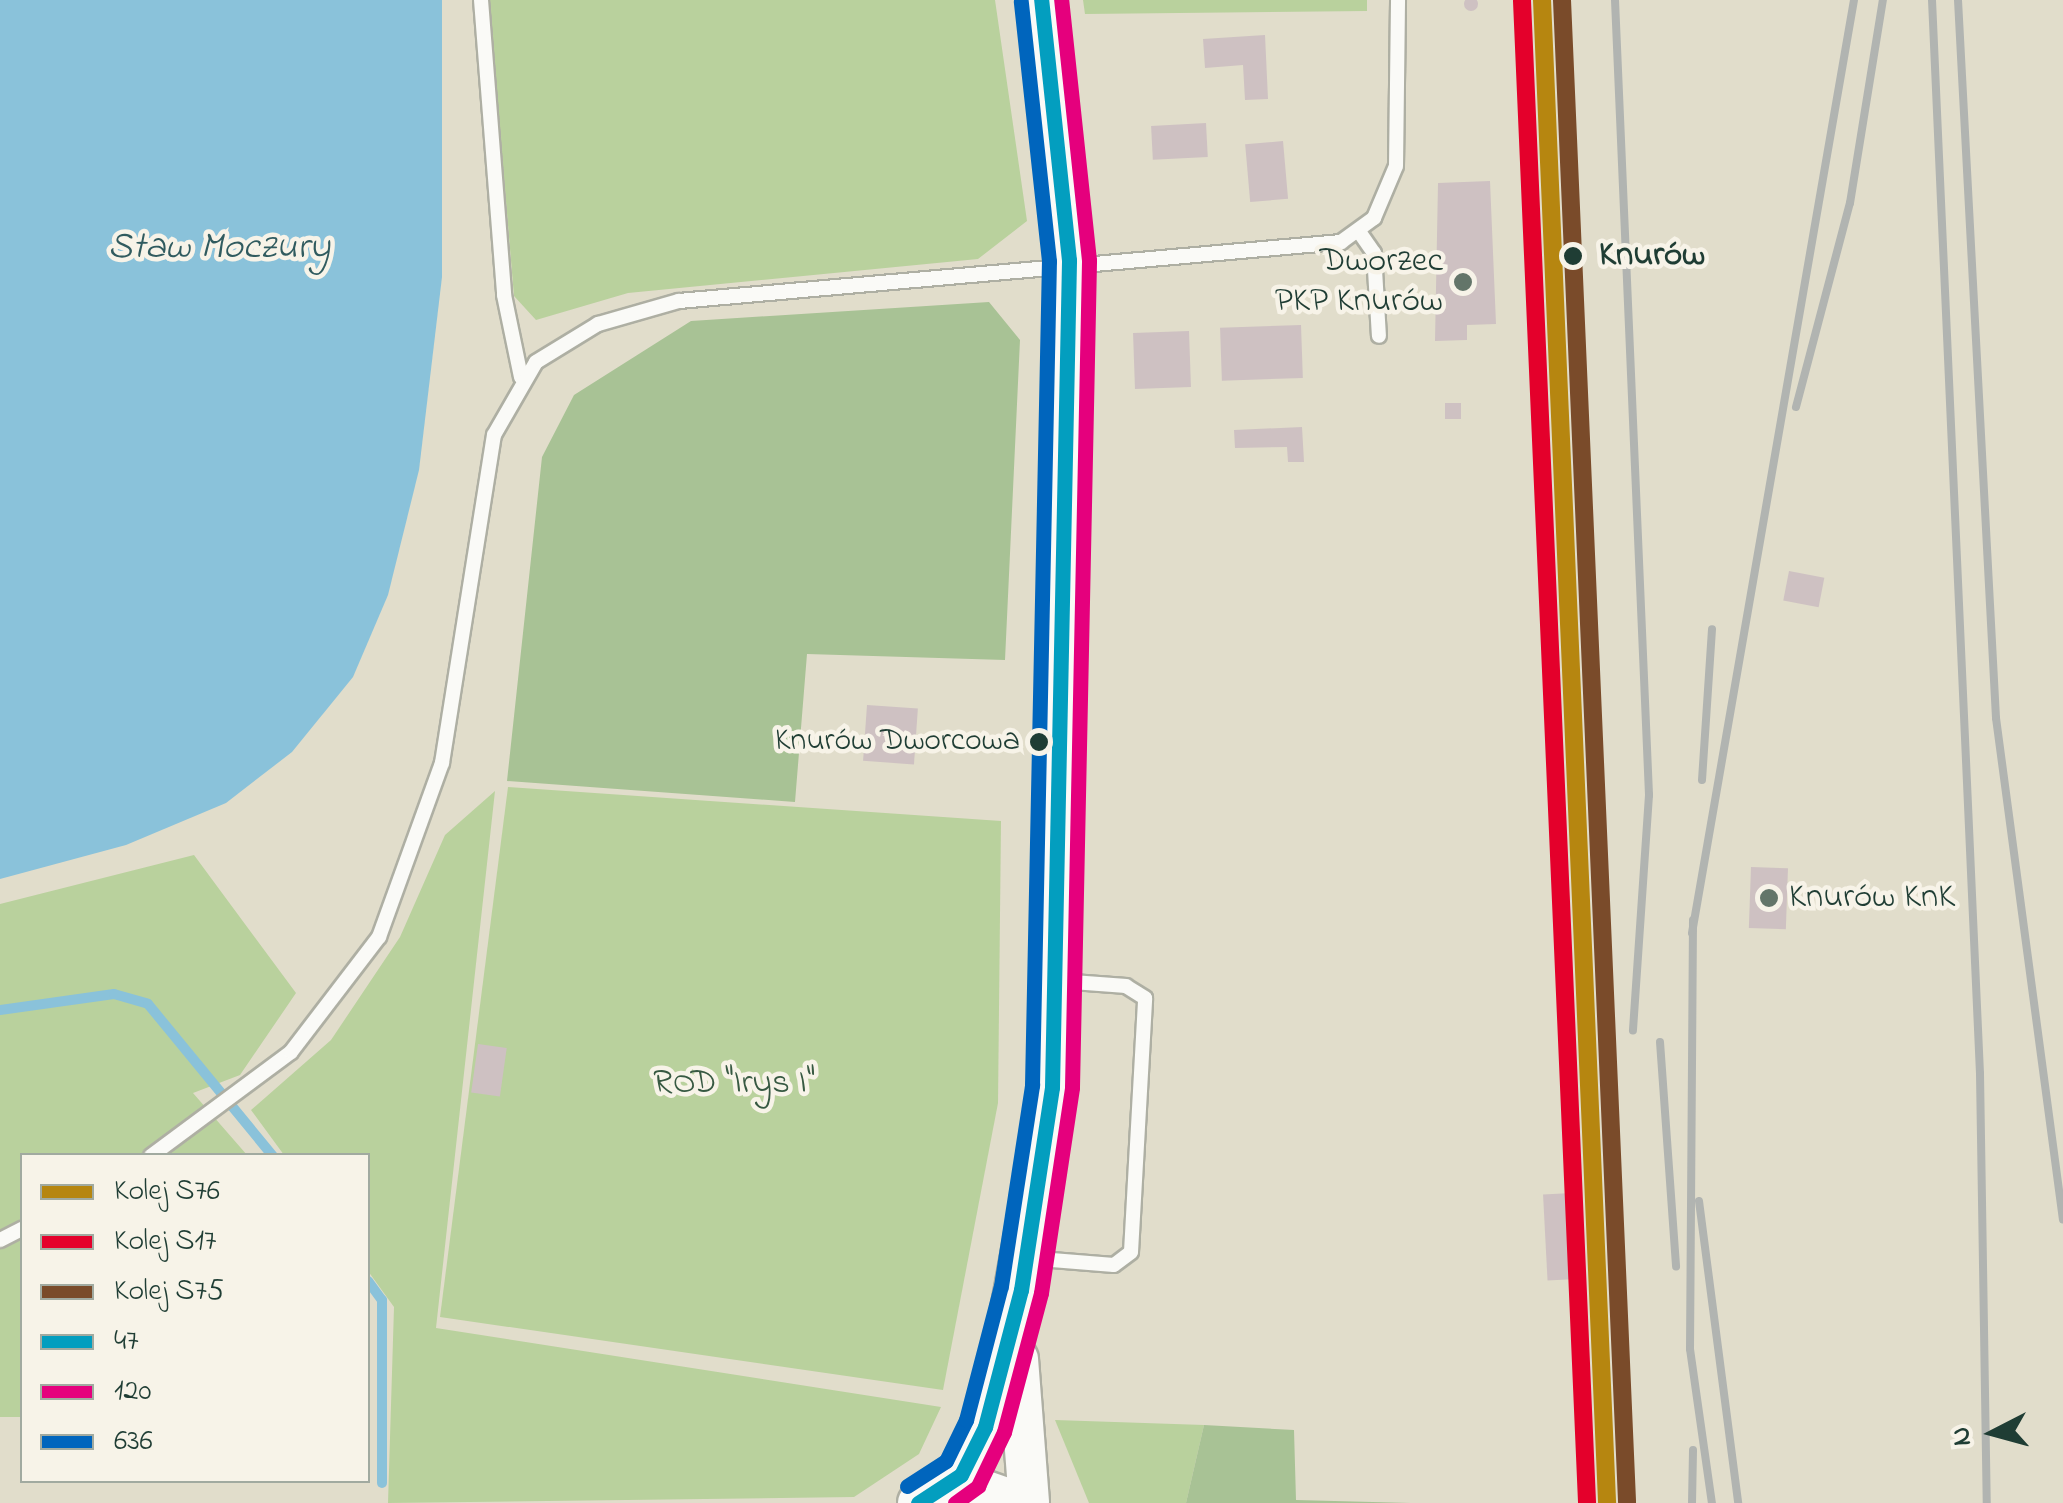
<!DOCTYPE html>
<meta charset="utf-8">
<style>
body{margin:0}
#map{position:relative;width:2063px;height:1503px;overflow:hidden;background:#e1ddcb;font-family:"Indie Flower",sans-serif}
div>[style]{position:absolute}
.green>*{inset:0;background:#b9d19d}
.forest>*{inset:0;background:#a8c295}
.water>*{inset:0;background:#8ac2da}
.stream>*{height:10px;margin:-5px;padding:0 5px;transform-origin:5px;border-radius:5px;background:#8ac2da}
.building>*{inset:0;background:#cec1c2;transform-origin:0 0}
.round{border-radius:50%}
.roads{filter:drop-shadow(2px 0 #aeafa3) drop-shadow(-2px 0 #aeafa3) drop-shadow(0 2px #aeafa3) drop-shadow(0 -2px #aeafa3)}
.lane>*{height:14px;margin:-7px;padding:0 7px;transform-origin:7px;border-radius:7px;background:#fafaf7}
.secondary>*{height:40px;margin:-20px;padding:0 20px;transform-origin:20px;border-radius:20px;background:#fafaf7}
.rail>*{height:8px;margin:-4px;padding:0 4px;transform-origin:4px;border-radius:4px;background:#b1b4b1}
.bus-1>*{height:15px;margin:-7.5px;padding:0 7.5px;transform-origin:7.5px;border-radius:7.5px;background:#039ebf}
.bus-2>*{height:15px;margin:-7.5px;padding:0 7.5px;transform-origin:7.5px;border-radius:7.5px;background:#e5007d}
.bus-3>*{height:15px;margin:-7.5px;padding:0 7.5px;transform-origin:7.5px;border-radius:7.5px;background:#0065bd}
.rail-1>*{height:18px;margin:-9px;padding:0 9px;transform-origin:9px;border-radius:9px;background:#b68610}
.rail-2>*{height:18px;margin:-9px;padding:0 9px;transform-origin:9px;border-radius:9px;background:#e4002b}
.rail-3>*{height:18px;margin:-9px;padding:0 9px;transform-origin:9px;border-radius:9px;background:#7a4b2a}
.dots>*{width:28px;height:28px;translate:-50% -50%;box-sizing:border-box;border:5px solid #f7f3e8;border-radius:50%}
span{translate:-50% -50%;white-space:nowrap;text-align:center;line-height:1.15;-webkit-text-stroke:9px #f7f3e8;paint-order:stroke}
.bus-label{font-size:32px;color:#1f3d34}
.right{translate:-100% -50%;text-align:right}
.stop-label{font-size:35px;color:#1f3d34;font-weight:700}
.left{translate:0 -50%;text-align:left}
.poi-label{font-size:35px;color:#1f3d34}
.park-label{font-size:35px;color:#375942}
.water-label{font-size:38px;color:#305b5f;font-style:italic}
.legend{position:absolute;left:20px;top:1153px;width:350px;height:330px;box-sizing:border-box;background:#f7f3e8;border:2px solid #a1aaa0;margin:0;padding:12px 18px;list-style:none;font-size:30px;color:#1f3d34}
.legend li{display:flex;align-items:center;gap:20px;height:50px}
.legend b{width:50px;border:2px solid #a1aaa0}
.north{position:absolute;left:1943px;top:1383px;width:100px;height:100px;-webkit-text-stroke:8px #f7f3e8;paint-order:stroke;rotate:264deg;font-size:28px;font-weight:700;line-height:40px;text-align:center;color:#1f3d34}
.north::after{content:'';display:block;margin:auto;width:35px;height:45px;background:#1f3d34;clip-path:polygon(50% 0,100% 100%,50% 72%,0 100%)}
</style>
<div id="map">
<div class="green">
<div style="clip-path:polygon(489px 0,995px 0,1027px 221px,978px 259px,628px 293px,536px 320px,514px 296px)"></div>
<div style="clip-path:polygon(1083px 0,1367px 0,1367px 11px,1085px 14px)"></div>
<div style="clip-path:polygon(508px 787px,1001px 821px,998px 1103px,943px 1390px,440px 1317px)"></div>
<div style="clip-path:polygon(495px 791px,436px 1328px,941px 1407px,919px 1454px,854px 1497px,388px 1503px,394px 1307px,368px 1271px,368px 1156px,284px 1155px,251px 1110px,331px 1040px,400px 937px,445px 835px)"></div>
<div style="clip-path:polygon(194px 855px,296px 993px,240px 1075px,193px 1093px,247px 1155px,22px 1156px,22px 1417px,0 1417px,0 904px)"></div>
<div style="clip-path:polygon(1055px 1420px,1204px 1425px,1186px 1503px,1089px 1503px)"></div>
</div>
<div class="forest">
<div style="clip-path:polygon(989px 302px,1020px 340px,1005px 660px,807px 654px,795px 802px,507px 781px,542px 457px,574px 395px,691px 321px)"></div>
<div style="clip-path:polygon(1204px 1425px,1294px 1430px,1296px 1500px,1411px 1503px,1186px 1503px)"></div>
</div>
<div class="water">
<div style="clip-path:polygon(0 0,442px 0,442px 277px,419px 470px,388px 595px,353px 677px,292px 752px,226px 803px,126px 845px,0 879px)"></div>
</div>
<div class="stream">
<div style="left:0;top:1010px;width:115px;rotate:-8deg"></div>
<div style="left:114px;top:994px;width:35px;rotate:16deg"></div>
<div style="left:148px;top:1004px;width:197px;rotate:50.6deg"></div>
<div style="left:368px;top:1281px;width:24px;rotate:54deg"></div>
<div style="left:382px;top:1300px;width:183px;rotate:90deg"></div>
</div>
<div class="building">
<div class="round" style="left:1464px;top:-3px;width:14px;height:14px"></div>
<div style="clip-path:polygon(1265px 35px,1268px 99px,1245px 100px,1243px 65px,1205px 68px,1203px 39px)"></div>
<div style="left:1206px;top:123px;width:34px;height:55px;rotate:87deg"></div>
<div style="left:1283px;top:141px;width:58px;height:38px;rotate:85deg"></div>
<div style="clip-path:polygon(1490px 181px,1496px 324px,1467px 325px,1467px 340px,1435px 341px,1438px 183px)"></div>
<div style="left:1301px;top:325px;width:53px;height:81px;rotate:88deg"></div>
<div style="left:1189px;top:331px;width:56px;height:56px;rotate:88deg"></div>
<div style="left:1445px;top:403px;width:16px;height:16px"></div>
<div style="clip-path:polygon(1302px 427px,1304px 462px,1288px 462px,1287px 447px,1235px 448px,1234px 430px)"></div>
<div style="left:1789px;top:571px;width:36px;height:30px;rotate:11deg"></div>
<div style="left:867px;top:705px;width:51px;height:56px;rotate:4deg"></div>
<div style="left:1751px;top:867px;width:37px;height:61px;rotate:2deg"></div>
<div style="left:478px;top:1044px;width:29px;height:49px;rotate:8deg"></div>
<div style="left:1572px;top:1193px;width:86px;height:29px;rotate:87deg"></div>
</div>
<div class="roads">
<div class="lane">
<div style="left:481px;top:0;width:296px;rotate:85.5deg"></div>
<div style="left:504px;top:295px;width:84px;rotate:78.3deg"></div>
<div style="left:1360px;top:233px;width:24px;rotate:55deg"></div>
<div style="left:1374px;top:253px;width:83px;rotate:86.6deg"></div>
<div style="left:151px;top:1156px;width:174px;rotate:-36.6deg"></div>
<div style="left:291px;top:1052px;width:145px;rotate:-52.6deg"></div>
<div style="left:379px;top:937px;width:185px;rotate:-70.1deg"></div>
<div style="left:442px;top:763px;width:332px;rotate:-81deg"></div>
<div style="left:494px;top:435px;width:84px;rotate:-60.1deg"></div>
<div style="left:536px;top:362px;width:73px;rotate:-31.5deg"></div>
<div style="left:598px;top:324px;width:84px;rotate:-15.9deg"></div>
<div style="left:679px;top:301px;width:665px;rotate:-5.09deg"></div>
<div style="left:1341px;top:242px;width:41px;rotate:-36deg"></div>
<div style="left:1374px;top:218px;width:56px;rotate:-67.1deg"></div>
<div style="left:1396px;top:166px;width:166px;rotate:-89.3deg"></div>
<div style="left:0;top:1240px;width:25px;rotate:-27deg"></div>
<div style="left:1027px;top:1258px;width:87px;rotate:4.6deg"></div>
<div style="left:1114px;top:1265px;width:21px;rotate:-37deg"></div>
<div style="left:1131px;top:1252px;width:254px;rotate:-86.8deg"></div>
<div style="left:1145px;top:998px;width:22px;rotate:-148deg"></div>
<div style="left:1126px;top:986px;width:67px;rotate:-175.7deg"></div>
</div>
<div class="secondary">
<div style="left:1018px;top:1359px;width:144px;rotate:85.6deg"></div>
<div style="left:948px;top:1488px;width:41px;rotate:-50.9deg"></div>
<div style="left:974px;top:1456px;width:84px;rotate:-72.6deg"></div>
<div style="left:999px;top:1376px;width:294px;rotate:-79.6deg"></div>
<div style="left:1052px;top:1087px;width:827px;rotate:-88.82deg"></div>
<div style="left:1069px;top:260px;width:262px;rotate:-96.1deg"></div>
<div style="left:918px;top:1503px;width:54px;rotate:-19.4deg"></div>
<div style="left:969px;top:1485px;width:54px;rotate:19.4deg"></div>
</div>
</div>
<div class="rail">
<div style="left:1615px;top:0;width:796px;rotate:87.55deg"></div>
<div style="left:1649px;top:795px;width:236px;rotate:93.9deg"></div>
<div style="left:1932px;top:0;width:1075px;rotate:87.44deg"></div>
<div style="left:1980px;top:1074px;width:429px;rotate:89.1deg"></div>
<div style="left:1958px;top:0;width:719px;rotate:86.97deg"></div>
<div style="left:1996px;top:718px;width:506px;rotate:82.4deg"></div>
<div style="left:1796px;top:407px;width:211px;rotate:-75.2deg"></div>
<div style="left:1850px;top:203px;width:206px;rotate:-80.8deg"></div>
<div style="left:1702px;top:780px;width:151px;rotate:-86.2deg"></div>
<div style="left:1693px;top:920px;width:429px;rotate:90.4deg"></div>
<div style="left:1690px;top:1349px;width:156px;rotate:81.9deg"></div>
<div style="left:1692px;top:933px;width:947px;rotate:-80.15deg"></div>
<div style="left:1660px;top:1042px;width:225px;rotate:85.9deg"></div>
<div style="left:1699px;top:1201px;width:305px;rotate:82.6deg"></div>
<div style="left:1692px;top:1503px;width:53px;rotate:-88.9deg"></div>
</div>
<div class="bus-1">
<div style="left:918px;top:1503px;width:51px;rotate:-33.1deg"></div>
<div style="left:961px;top:1475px;width:54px;rotate:-63.4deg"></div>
<div style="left:985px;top:1427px;width:142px;rotate:-75.3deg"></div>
<div style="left:1021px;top:1290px;width:205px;rotate:-81.3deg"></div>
<div style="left:1052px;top:1087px;width:827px;rotate:-88.82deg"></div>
<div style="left:1069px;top:260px;width:262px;rotate:-96.1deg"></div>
</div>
<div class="bus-2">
<div style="left:955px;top:1503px;width:29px;rotate:-36deg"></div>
<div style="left:978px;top:1486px;width:60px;rotate:-64.3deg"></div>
<div style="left:1004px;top:1432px;width:144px;rotate:-75.1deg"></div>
<div style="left:1041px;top:1293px;width:208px;rotate:-81.4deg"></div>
<div style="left:1072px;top:1087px;width:827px;rotate:-88.82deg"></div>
<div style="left:1089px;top:260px;width:262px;rotate:-96.1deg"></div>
</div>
<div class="bus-3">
<div style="left:907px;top:1486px;width:46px;rotate:-32.7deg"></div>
<div style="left:946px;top:1461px;width:46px;rotate:-64deg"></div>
<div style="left:966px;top:1420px;width:138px;rotate:-75.4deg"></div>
<div style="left:1001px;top:1286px;width:203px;rotate:-81.2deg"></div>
<div style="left:1032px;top:1085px;width:824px;rotate:-88.82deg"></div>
<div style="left:1049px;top:261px;width:261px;rotate:-96.2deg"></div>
</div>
<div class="rail-1">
<div style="left:1542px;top:0;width:1504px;rotate:87.52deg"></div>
</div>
<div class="rail-2">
<div style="left:1522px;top:1px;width:1503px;rotate:87.52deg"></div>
</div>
<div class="rail-3">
<div style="left:1562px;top:0;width:1503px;rotate:87.52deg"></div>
</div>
<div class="dots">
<div style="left:1573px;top:256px;background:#1f3d34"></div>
<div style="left:1463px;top:282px;background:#637569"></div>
<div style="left:1039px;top:742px;background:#1f3d34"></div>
<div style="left:1769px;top:898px;background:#637569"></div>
</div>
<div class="bus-label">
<span class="right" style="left:1020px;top:742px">Knurów Dworcowa</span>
</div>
<div class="stop-label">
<span class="left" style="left:1599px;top:256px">Knurów</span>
</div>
<div class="poi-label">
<span class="right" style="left:1443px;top:282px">Dworzec<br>PKP Knurów</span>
<span class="left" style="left:1789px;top:898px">Knurów KnK</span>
</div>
<div class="park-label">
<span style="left:734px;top:1084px">ROD "Irys I"</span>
</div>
<div class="water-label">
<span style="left:219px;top:249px">Staw Moczury</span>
</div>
<ul class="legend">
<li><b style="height:12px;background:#b68610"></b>Kolej S76</li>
<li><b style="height:12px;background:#e4002b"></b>Kolej S17</li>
<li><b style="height:12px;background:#7a4b2a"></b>Kolej S75</li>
<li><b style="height:12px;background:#039ebf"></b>47</li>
<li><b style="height:12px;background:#e5007d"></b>120</li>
<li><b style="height:12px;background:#0065bd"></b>636</li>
</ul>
<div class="north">N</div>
</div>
